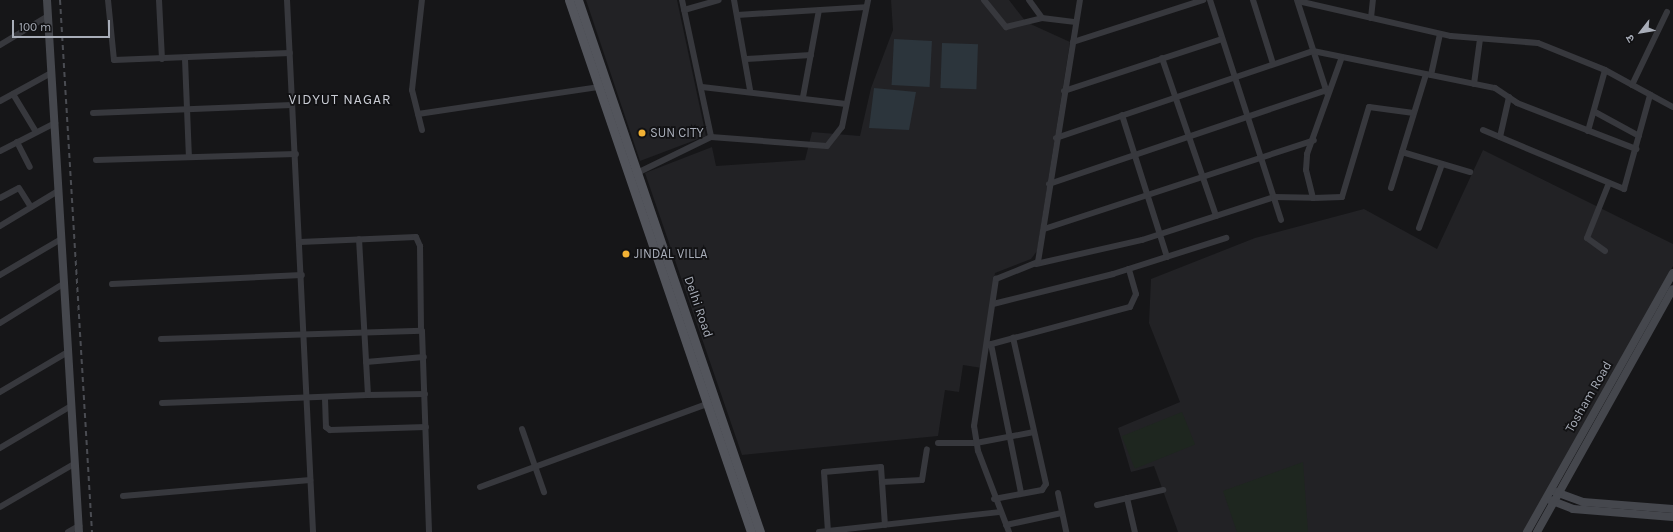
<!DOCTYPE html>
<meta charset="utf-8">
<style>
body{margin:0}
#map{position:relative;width:1673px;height:532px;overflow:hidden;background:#161618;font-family:Karla,"Noto Sans Devanagari",sans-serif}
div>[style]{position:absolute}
.built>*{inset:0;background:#222225}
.green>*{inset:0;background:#1e261f;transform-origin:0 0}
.water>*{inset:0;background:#2c353c;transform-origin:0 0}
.street>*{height:6px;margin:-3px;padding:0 3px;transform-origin:3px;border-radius:3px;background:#37383d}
.secondary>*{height:8px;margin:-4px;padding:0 4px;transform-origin:4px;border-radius:4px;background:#45474d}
.primary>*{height:9px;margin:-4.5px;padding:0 4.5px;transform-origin:4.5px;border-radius:4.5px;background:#53555c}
.rail>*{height:2px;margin-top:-1px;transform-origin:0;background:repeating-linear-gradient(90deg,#4a4c52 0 5px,transparent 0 9px)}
.dots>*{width:11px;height:11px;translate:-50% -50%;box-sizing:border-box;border:2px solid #111113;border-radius:50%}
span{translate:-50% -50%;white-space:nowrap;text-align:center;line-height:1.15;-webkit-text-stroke:3.5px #111113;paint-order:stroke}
.poi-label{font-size:13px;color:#a8adb8}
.left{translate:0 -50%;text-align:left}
.street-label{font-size:13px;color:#a8adb8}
.neighbourhood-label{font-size:14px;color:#c9ccd4;letter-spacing:1px}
.north{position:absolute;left:1621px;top:12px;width:40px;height:40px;-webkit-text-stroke:3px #111113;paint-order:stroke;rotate:239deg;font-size:11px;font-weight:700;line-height:16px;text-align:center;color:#a8adb8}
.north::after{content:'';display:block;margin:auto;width:14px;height:18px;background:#a8adb8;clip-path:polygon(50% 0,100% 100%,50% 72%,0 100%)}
.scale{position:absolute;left:12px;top:20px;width:98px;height:18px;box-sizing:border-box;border:2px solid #a8adb8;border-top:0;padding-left:5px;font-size:12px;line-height:14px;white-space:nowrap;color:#a8adb8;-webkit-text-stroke:3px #111113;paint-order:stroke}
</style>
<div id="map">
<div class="built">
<div style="clip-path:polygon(586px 0,677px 0,706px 136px,640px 161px)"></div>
<div style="clip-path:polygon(891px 0,1009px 0,1026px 22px,1070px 42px,1037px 251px,1031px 259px,995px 273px,982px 368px,963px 365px,959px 392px,945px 390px,938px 436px,742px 455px,645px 173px,712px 147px,716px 166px,805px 160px,812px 132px,860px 136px,871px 88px,893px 30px)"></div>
<div style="clip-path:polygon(1483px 150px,1673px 244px,1673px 266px,1524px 532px,1178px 532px,1154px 466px,1131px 472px,1118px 428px,1180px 402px,1149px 323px,1151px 279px,1255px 238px,1364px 209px,1437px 249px)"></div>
</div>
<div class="green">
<div style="left:1182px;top:412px;width:35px;height:65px;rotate:68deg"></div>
<div style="clip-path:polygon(1303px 462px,1308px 532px,1237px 532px,1223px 491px)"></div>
</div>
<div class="water">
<div style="left:894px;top:39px;width:38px;height:46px;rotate:3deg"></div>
<div style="left:942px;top:43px;width:36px;height:45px;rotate:2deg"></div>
<div style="clip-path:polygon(874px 88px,916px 92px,909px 130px,869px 128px)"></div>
</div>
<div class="street">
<div style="left:108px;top:0;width:60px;rotate:84.3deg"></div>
<div style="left:114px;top:60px;width:176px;rotate:-2.3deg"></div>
<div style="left:159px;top:0;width:59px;rotate:87.1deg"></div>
<div style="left:287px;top:0;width:533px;rotate:87.2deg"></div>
<div style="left:682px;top:0;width:140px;rotate:78deg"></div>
<div style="left:734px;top:0;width:91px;rotate:79.9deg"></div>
<div style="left:984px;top:0;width:35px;rotate:51deg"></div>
<div style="left:1006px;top:27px;width:37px;rotate:-14deg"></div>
<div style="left:1029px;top:0;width:22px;rotate:54deg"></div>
<div style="left:1042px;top:18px;width:34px;rotate:7deg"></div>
<div style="left:1210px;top:0;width:231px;rotate:72.1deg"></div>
<div style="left:1253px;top:0;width:67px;rotate:72.6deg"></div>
<div style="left:1297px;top:0;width:98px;rotate:72.1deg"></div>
<div style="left:1298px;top:1px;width:157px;rotate:12.9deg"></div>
<div style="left:1451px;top:36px;width:87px;rotate:4.6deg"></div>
<div style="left:1538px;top:43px;width:72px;rotate:21.9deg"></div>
<div style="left:1605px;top:70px;width:77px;rotate:28.6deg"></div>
<div style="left:684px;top:10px;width:36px;rotate:-16deg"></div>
<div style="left:737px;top:15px;width:129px;rotate:-3.5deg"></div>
<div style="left:1371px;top:18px;width:18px;rotate:-84deg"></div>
<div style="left:1073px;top:42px;width:137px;rotate:-17.9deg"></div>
<div style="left:0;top:45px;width:56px;rotate:-31.1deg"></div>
<div style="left:1162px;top:58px;width:167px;rotate:71.1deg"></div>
<div style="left:185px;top:59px;width:98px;rotate:87.7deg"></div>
<div style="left:746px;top:59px;width:65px;rotate:-3.5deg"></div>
<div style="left:1431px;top:75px;width:42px;rotate:-77.6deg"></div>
<div style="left:1474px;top:84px;width:45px;rotate:-82.4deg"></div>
<div style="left:1632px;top:85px;width:81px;rotate:-64.4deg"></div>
<div style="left:702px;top:87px;width:145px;rotate:6.7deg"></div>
<div style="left:1064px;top:91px;width:166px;rotate:-18.2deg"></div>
<div style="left:13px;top:94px;width:44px;rotate:58.8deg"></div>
<div style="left:803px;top:97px;width:88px;rotate:-79.6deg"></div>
<div style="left:0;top:101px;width:58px;rotate:-28.8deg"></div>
<div style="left:1595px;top:112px;width:50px;rotate:28.6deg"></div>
<div style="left:93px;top:113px;width:199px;rotate:-2.3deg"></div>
<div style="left:418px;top:114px;width:182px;rotate:-8.5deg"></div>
<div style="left:1122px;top:115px;width:149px;rotate:72.4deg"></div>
<div style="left:422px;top:130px;width:41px;rotate:-104deg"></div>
<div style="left:412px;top:90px;width:91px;rotate:-83.7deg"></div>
<div style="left:1483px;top:130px;width:153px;rotate:22.7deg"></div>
<div style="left:1624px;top:189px;width:98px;rotate:-74.5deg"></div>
<div style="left:1588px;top:131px;width:63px;rotate:-74.4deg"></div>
<div style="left:1500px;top:137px;width:41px;rotate:-77.3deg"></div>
<div style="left:1056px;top:138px;width:271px;rotate:-18.7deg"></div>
<div style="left:1313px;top:51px;width:186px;rotate:11.5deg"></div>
<div style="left:1495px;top:88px;width:27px;rotate:34deg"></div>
<div style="left:1517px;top:103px;width:128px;rotate:21.1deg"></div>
<div style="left:17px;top:142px;width:28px;rotate:63deg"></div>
<div style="left:0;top:151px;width:62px;rotate:-27deg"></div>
<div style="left:1402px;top:152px;width:71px;rotate:16.4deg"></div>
<div style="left:96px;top:160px;width:200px;rotate:-1.7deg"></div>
<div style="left:635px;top:174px;width:85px;rotate:-26deg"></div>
<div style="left:711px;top:137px;width:116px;rotate:4.4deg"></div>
<div style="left:827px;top:146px;width:24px;rotate:-52deg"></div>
<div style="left:842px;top:127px;width:130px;rotate:-78.4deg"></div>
<div style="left:1049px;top:184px;width:293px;rotate:-18.7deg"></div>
<div style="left:1391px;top:188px;width:119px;rotate:-72.9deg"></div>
<div style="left:0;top:198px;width:21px;rotate:-28deg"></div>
<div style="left:19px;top:188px;width:22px;rotate:58deg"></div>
<div style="left:1313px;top:198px;width:29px;rotate:-2deg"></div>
<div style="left:1342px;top:197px;width:94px;rotate:-73.3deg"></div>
<div style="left:1369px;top:107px;width:45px;rotate:7.6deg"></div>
<div style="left:0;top:226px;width:68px;rotate:-31.1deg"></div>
<div style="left:1419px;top:228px;width:68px;rotate:-70.2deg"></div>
<div style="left:1044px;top:229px;width:284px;rotate:-18.2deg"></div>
<div style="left:300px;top:242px;width:116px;rotate:-2.5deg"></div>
<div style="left:416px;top:237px;width:10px;rotate:66deg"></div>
<div style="left:420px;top:246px;width:84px;rotate:89.3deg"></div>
<div style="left:1605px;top:251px;width:22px;rotate:-144deg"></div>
<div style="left:1587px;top:238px;width:59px;rotate:-68.2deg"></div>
<div style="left:1036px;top:264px;width:109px;rotate:-12.8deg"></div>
<div style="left:1142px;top:240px;width:139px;rotate:-18deg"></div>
<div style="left:1274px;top:197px;width:39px;rotate:1deg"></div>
<div style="left:1313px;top:198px;width:29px;rotate:-104deg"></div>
<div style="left:1306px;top:170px;width:16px;rotate:-86deg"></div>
<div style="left:1307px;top:154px;width:103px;rotate:-70.2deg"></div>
<div style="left:0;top:275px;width:71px;rotate:-30.5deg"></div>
<div style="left:112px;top:284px;width:190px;rotate:-2.7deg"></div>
<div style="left:993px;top:304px;width:124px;rotate:-14deg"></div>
<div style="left:1113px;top:274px;width:119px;rotate:-17.7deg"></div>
<div style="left:0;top:323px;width:74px;rotate:-31.8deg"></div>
<div style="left:161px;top:339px;width:261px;rotate:-1.8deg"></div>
<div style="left:422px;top:331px;width:201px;rotate:88deg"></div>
<div style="left:991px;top:344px;width:152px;rotate:78.6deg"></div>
<div style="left:988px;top:345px;width:147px;rotate:-15deg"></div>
<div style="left:1130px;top:307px;width:14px;rotate:-65deg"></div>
<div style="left:1136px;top:294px;width:26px;rotate:-106deg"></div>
<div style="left:366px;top:362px;width:58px;rotate:-4.9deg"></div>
<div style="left:0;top:392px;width:79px;rotate:-30.5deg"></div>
<div style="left:368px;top:395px;width:57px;rotate:-1deg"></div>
<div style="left:325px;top:399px;width:28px;rotate:88deg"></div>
<div style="left:326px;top:427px;width:5px;rotate:37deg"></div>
<div style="left:330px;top:430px;width:96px;rotate:-1.8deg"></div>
<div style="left:162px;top:403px;width:206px;rotate:-2.2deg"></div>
<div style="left:368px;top:395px;width:156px;rotate:-93.3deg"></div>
<div style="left:522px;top:429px;width:67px;rotate:70.8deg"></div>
<div style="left:938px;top:443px;width:38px"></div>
<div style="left:976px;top:443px;width:59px;rotate:-10.7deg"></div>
<div style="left:0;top:448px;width:82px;rotate:-30.6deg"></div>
<div style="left:882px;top:482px;width:40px;rotate:-2.9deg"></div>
<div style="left:922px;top:480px;width:31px;rotate:-81deg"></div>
<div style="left:480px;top:487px;width:242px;rotate:-20.1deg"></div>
<div style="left:1058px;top:493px;width:40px;rotate:78deg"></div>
<div style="left:123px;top:496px;width:188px;rotate:-4.9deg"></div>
<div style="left:1127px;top:498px;width:35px;rotate:77deg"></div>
<div style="left:994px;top:499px;width:49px;rotate:-10.6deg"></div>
<div style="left:1042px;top:490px;width:7px;rotate:-56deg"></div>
<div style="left:1046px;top:484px;width:150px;rotate:-102.7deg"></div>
<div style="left:1097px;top:505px;width:68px;rotate:-12.8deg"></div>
<div style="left:0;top:507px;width:86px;rotate:-30.2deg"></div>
<div style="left:1006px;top:525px;width:57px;rotate:-12.1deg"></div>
<div style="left:68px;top:532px;width:13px;rotate:-29deg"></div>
<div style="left:819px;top:532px;width:181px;rotate:-6.3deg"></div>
<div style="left:828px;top:532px;width:60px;rotate:-93.8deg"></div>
<div style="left:824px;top:472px;width:57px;rotate:-5deg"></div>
<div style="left:881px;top:467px;width:58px;rotate:86.1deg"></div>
<div style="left:1009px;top:532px;width:87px;rotate:-110.9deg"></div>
<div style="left:978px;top:451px;width:25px;rotate:-99deg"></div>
<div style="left:974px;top:426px;width:149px;rotate:-81.5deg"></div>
<div style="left:996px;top:279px;width:45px;rotate:-22deg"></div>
<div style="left:1038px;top:262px;width:265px;rotate:-80.9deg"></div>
</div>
<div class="secondary">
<div style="left:47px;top:0;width:533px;rotate:86.56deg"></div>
<div style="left:1553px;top:491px;width:32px;rotate:20deg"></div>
<div style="left:1583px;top:502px;width:90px;rotate:4.4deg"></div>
<div style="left:1550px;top:500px;width:25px;rotate:21deg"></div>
<div style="left:1573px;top:509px;width:100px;rotate:4.6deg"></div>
<div style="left:1527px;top:532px;width:297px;rotate:-60.6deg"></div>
<div style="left:1537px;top:532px;width:278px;rotate:-60.8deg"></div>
</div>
<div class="primary">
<div style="left:569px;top:0;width:562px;rotate:71.11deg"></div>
<div style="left:578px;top:0;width:562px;rotate:71.11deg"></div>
</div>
<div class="rail">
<div style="left:60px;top:0;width:533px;rotate:86.56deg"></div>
</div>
<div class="dots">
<div style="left:642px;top:133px;background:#f2b134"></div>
<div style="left:626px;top:254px;background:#f2b134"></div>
</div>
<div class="poi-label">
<span class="left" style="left:650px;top:133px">SUN CITY</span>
<span class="left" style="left:634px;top:254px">JINDAL VILLA</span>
</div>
<div class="street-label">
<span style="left:698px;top:307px;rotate:71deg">Delhi Road</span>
<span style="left:1589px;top:397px;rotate:-60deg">Tosham Road</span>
</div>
<div class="neighbourhood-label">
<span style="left:340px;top:100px">VIDYUT NAGAR</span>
</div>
<div class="north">उ</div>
<div class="scale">100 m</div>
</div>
